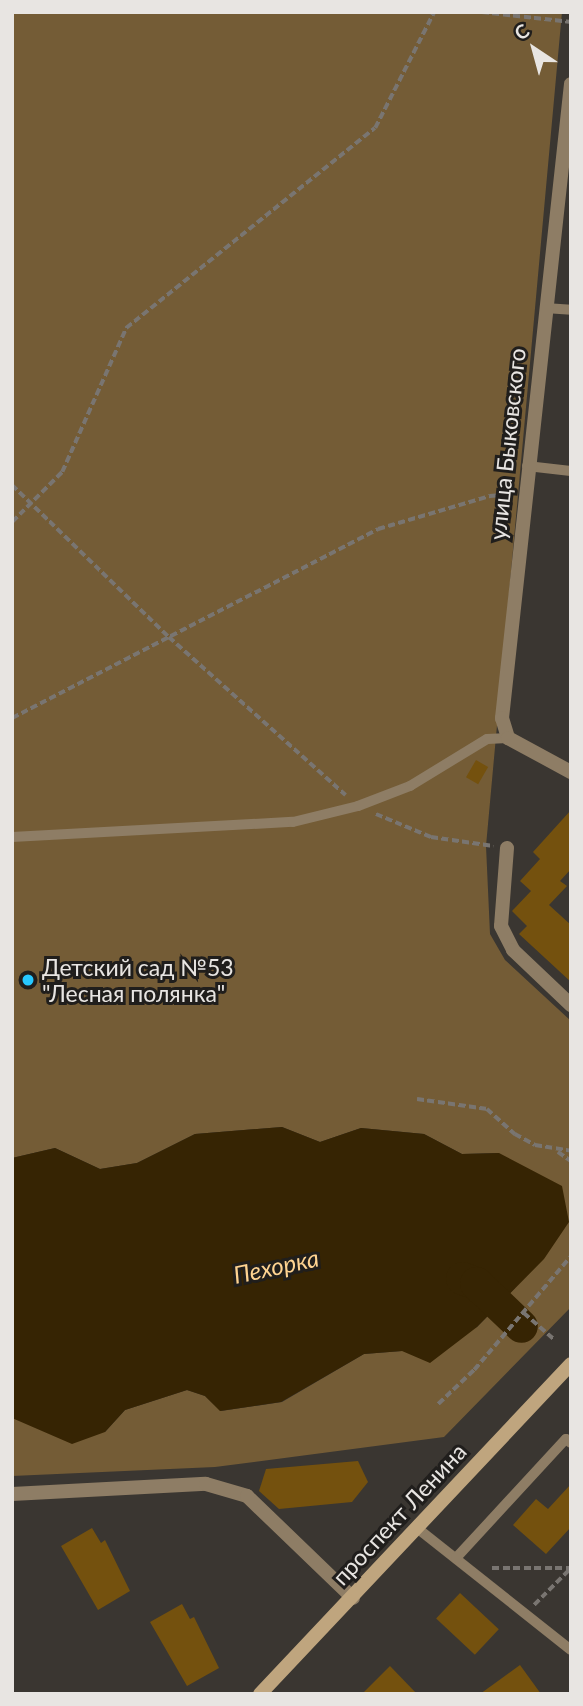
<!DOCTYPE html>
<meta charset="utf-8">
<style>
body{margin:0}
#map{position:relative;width:583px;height:1706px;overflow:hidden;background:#3a3631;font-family:Lato,sans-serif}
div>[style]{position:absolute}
.green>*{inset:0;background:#745c36}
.water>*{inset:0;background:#362403}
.river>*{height:33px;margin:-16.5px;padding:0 16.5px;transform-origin:16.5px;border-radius:16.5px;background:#362403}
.building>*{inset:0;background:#74510e;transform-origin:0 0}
.path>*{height:3.5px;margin-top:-1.75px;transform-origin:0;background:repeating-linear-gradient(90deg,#797571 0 7px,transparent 0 10.5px)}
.service>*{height:10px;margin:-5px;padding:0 5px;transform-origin:5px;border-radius:5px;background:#8e7d65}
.pedestrian>*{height:14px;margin:-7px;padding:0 7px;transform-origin:7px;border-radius:7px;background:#8e7d65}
.minor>*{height:14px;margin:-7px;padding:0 7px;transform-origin:7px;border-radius:7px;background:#8e7d65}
.secondary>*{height:14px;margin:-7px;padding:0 7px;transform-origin:7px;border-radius:7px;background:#bfa57e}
.dots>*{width:19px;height:19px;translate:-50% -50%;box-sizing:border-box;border:4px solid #201e1c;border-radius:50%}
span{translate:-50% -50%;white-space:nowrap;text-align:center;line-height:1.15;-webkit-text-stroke:6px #201e1c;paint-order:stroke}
.street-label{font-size:23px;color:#e8e5e2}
.poi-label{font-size:23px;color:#e8e5e2}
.left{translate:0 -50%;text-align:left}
.water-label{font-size:24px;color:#fed391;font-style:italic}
.frame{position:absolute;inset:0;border:14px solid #e8e5e2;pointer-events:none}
.north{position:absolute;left:499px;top:14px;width:70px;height:70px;-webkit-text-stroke:5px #201e1c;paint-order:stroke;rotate:324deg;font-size:19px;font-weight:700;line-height:28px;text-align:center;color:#e8e5e2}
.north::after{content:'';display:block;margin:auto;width:24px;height:32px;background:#e8e5e2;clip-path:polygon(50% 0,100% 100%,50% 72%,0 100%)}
</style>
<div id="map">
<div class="green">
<div style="clip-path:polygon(12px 12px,562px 12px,486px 846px,490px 934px,505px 960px,571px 1021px,571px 1307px,444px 1437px,215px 1467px,12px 1476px,12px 1418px,105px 1432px,125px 1410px,187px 1390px,205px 1396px,221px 1411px,282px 1402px,364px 1354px,402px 1351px,477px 1327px,515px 1288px,499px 1153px,462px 1154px,424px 1134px,361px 1128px,320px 1142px,282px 1127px,195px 1134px,137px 1163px,100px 1169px,55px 1148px,12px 1158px)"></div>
</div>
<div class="water">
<div style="clip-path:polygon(282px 1127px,320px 1142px,361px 1128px,424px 1134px,462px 1154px,499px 1153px,562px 1186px,569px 1222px,544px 1259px,477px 1327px,430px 1363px,402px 1351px,364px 1354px,281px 1402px,220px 1411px,205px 1396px,187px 1390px,125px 1410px,105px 1432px,72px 1444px,12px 1418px,12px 1158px,55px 1148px,100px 1169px,137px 1163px,195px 1134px)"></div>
</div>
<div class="river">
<div style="left:462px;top:1278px;width:15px;rotate:20deg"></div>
<div style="left:476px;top:1283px;width:62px;rotate:43.7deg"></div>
</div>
<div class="building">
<div style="left:476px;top:760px;width:14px;height:20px;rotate:30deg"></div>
<div style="clip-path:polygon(571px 810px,571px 869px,560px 881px,567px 886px,549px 905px,571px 925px,571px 982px,519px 934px,527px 926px,512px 911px,531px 891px,520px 881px,540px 859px,533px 852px)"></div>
<div style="clip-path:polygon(358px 1461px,368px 1482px,352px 1502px,279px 1509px,259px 1491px,266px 1469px)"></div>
<div style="clip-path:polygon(571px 1484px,571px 1527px,546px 1554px,513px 1525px,536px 1499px,548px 1509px)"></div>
<div style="clip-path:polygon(92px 1528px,101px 1543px,105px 1540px,130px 1591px,98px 1610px,61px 1546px)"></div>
<div style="left:460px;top:1593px;width:53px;height:35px;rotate:43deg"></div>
<div style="clip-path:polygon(182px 1604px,190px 1619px,194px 1617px,219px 1668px,187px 1686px,150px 1622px)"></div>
<div style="clip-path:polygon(520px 1665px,541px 1694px,480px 1694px)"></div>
<div style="clip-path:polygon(390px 1666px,417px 1694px,362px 1694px)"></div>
</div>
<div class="path">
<div style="left:482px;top:12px;width:90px;rotate:6.4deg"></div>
<div style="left:12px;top:485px;width:219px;rotate:44.1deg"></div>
<div style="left:169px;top:637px;width:237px;rotate:41.8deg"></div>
<div style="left:12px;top:522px;width:71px;rotate:-45deg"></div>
<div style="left:62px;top:472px;width:158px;rotate:-66deg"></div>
<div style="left:126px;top:328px;width:319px;rotate:-38.8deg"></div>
<div style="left:375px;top:128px;width:130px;rotate:-63deg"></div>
<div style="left:12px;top:718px;width:412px;rotate:-27.3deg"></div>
<div style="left:378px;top:529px;width:117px;rotate:-16.4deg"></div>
<div style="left:490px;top:496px;width:22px;rotate:-5deg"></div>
<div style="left:376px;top:814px;width:60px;rotate:22.7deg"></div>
<div style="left:431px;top:837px;width:63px;rotate:8.3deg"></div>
<div style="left:417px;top:1099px;width:71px;rotate:8.1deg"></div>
<div style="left:487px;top:1109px;width:38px;rotate:42deg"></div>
<div style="left:515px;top:1134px;width:23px;rotate:29deg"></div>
<div style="left:535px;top:1145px;width:36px;rotate:9deg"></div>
<div style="left:558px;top:1152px;width:16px;rotate:35deg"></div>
<div style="left:524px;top:1313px;width:41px;rotate:41.1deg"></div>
<div style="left:438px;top:1404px;width:50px;rotate:-43.4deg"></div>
<div style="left:474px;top:1370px;width:150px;rotate:-49.6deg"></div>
<div style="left:492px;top:1568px;width:79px"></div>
<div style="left:534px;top:1605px;width:52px;rotate:-45deg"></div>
</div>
<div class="service">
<div style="left:545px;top:308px;width:26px;rotate:4deg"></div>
<div style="left:527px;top:466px;width:44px;rotate:6.5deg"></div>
<div style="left:12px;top:837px;width:281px;rotate:-3.1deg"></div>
<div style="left:293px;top:822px;width:67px;rotate:-13.8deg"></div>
<div style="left:358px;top:806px;width:56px;rotate:-21deg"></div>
<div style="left:410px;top:786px;width:90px;rotate:-31.4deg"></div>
<div style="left:487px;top:739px;width:21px;rotate:-3deg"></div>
<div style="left:417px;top:1528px;width:196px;rotate:38.4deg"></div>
<div style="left:456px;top:1558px;width:162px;rotate:-47.3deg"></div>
<div style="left:566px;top:1439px;width:6px;rotate:39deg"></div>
</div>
<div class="pedestrian">
<div style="left:507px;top:848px;width:78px;rotate:94.4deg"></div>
<div style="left:501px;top:926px;width:27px;rotate:63deg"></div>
<div style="left:513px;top:950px;width:80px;rotate:43.5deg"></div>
</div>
<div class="minor">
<div style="left:571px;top:84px;width:638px;rotate:96.21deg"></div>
<div style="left:502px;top:718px;width:21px;rotate:73deg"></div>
<div style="left:508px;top:738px;width:72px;rotate:28.4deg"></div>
<div style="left:12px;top:1494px;width:194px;rotate:-3deg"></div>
<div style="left:206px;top:1484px;width:43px;rotate:16.3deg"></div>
<div style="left:247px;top:1496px;width:147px;rotate:43.9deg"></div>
</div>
<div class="secondary">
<div style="left:260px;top:1694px;width:453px;rotate:-46.7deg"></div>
</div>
<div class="dots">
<div style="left:28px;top:980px;background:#27c8ff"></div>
</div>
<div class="street-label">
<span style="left:507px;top:444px;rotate:-84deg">улица Быковского</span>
<span style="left:399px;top:1514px;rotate:-47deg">проспект Ленина</span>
</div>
<div class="poi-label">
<span class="left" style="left:42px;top:980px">Детский сад №53<br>"Лесная полянка"</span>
</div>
<div class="water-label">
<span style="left:276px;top:1266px;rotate:-12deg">Пехорка</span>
</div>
<div class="frame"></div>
<div class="north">С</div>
</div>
